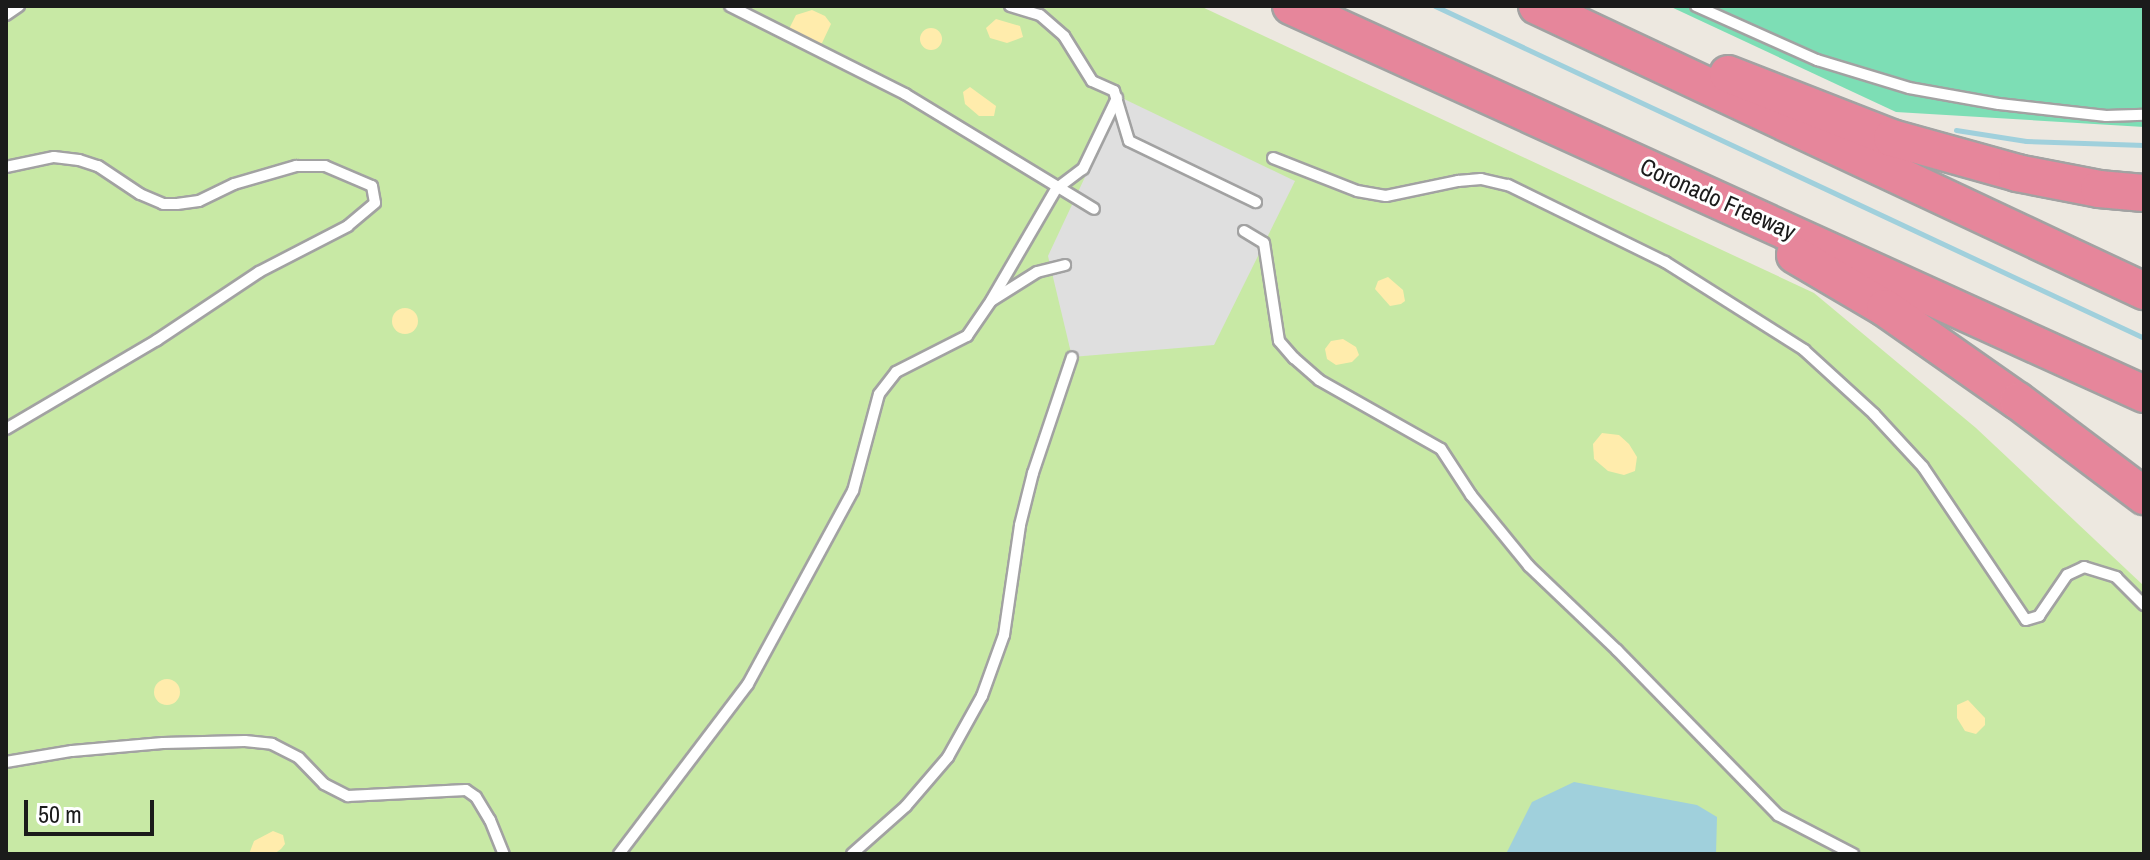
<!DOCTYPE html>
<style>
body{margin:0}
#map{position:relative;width:2150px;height:860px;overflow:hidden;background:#ede8e0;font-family:"Archivo Narrow",sans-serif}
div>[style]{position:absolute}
.grass>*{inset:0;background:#c8e9a5}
.sand>*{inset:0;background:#ffecac}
.round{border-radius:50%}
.pitch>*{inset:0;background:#7ddeb5}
.parking>*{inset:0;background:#dfdfdf}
.water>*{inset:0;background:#a0d0dc}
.stream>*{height:5px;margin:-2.5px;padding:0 2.5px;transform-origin:2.5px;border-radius:2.5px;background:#a0d0dc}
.roads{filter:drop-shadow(2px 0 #a2a2a2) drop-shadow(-2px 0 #a2a2a2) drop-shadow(0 2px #a2a2a2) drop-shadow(0 -2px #a2a2a2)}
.service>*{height:10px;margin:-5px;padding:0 5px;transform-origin:5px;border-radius:5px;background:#fff}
.motorway>*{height:36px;margin:-18px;padding:0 18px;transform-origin:18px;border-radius:18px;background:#e6869b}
span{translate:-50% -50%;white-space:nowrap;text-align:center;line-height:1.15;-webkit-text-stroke:6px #fff;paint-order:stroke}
.street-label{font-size:24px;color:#1b1b1b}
.frame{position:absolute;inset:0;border:8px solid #1b1b1b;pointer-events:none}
.scale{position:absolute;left:24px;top:800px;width:130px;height:36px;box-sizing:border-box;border:4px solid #1b1b1b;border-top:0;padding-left:10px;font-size:24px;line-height:28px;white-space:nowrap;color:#1b1b1b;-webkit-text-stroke:6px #fff;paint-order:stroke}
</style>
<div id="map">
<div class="grass">
<div style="clip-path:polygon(6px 6px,1200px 6px,1814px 293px,1976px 428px,2144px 586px,2144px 854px,6px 854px)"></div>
</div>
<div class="sand">
<div style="clip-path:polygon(812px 10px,825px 16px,831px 24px,822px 43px,815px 44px,789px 29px,796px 15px)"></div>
<div style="clip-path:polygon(996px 19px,1020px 26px,1023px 37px,1007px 43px,990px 38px,986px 28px)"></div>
<div class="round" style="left:920px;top:28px;width:22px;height:22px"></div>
<div style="clip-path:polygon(970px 87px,996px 106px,994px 116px,979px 116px,965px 104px,963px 92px)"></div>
<div style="clip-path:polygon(1388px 277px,1403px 290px,1405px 301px,1401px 304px,1390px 306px,1375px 289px,1378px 281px)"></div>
<div class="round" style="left:392px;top:308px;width:26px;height:26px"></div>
<div style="clip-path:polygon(1343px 339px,1356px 347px,1359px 355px,1352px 362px,1336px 365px,1327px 359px,1325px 349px,1331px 341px)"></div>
<div style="clip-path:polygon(1602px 433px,1619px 435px,1629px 444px,1637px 457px,1635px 471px,1624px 475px,1608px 471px,1594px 459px,1593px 444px)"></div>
<div class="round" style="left:154px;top:679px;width:26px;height:26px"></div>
<div style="clip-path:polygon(1968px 700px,1985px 718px,1985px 725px,1976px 734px,1965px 731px,1957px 718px,1957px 705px)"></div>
<div style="clip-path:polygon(273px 831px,283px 835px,285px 844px,281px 849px,274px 854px,249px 854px,254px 841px)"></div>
</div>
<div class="pitch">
<div style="clip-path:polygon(1669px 6px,2144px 6px,2144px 127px,1896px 112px)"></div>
</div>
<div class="parking">
<div style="clip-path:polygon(1122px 98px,1295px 181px,1214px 345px,1072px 357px,1048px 256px)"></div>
</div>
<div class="water">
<div style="clip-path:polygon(1574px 782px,1697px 805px,1717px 817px,1716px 854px,1506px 854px,1532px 802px)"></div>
</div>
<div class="stream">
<div style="left:1435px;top:6px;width:783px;rotate:25.09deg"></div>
<div style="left:1956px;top:130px;width:71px;rotate:8.9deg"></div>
<div style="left:2026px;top:141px;width:118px;rotate:1.9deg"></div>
</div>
<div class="roads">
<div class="service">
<div style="left:730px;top:6px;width:196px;rotate:26.7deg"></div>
<div style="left:905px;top:94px;width:221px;rotate:31.3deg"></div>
<div style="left:1010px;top:6px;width:31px;rotate:17deg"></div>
<div style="left:1040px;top:15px;width:32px;rotate:41deg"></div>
<div style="left:1064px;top:36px;width:53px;rotate:58.1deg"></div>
<div style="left:1092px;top:81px;width:24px;rotate:24deg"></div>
<div style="left:1114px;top:91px;width:52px;rotate:73.3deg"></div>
<div style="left:1129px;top:141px;width:141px;rotate:25.7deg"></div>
<div style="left:1696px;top:6px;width:133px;rotate:24.1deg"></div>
<div style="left:1817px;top:60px;width:96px;rotate:16.9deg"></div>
<div style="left:1909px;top:88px;width:91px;rotate:10.1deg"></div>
<div style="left:1999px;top:104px;width:108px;rotate:6.4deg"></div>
<div style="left:2106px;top:116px;width:38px;rotate:-2deg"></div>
<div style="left:6px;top:15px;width:16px;rotate:-35deg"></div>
<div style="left:1273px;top:158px;width:90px;rotate:21.4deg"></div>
<div style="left:1357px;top:191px;width:29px;rotate:10deg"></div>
<div style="left:1386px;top:196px;width:74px;rotate:-11.8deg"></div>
<div style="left:1458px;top:181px;width:23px;rotate:-5deg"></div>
<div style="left:1481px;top:179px;width:28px;rotate:13deg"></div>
<div style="left:1508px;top:185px;width:175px;rotate:26.1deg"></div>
<div style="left:1665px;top:262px;width:165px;rotate:32.3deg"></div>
<div style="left:1804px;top:350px;width:95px;rotate:42.4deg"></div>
<div style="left:1874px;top:414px;width:72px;rotate:47.2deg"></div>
<div style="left:1923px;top:467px;width:184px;rotate:56.1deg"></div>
<div style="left:2026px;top:620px;width:14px;rotate:-17deg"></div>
<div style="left:2039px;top:616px;width:50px;rotate:-55.7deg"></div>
<div style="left:2067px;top:575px;width:19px;rotate:-25deg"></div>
<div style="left:2084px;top:567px;width:34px;rotate:17deg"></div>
<div style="left:2116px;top:577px;width:40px;rotate:45deg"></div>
<div style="left:6px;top:167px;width:49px;rotate:-11.8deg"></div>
<div style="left:54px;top:157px;width:25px;rotate:7deg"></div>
<div style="left:79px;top:160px;width:20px;rotate:18deg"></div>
<div style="left:98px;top:166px;width:50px;rotate:33.7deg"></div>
<div style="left:140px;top:194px;width:25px;rotate:23deg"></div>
<div style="left:163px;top:204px;width:14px"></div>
<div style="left:177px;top:204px;width:22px;rotate:-8deg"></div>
<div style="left:199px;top:201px;width:39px;rotate:-26deg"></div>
<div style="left:234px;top:184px;width:65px;rotate:-16.2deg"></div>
<div style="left:296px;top:166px;width:29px"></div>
<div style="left:325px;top:166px;width:51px;rotate:23.1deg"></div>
<div style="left:372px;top:186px;width:17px;rotate:80deg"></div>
<div style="left:375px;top:203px;width:35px;rotate:140deg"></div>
<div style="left:348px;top:226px;width:100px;rotate:152.7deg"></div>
<div style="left:259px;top:272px;width:123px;rotate:146.3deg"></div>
<div style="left:157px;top:340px;width:175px;rotate:149.5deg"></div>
<div style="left:1244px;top:231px;width:23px;rotate:31deg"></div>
<div style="left:1264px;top:243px;width:99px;rotate:81.3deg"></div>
<div style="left:1279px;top:341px;width:23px;rotate:49deg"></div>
<div style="left:1294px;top:358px;width:33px;rotate:41deg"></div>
<div style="left:1319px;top:380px;width:140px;rotate:29.5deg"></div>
<div style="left:1441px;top:449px;width:55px;rotate:56.9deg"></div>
<div style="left:1471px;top:495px;width:92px;rotate:50.8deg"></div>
<div style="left:1529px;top:566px;width:122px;rotate:43.7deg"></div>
<div style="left:1617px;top:650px;width:231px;rotate:45.7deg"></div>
<div style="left:1778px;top:815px;width:85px;rotate:27.5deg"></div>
<div style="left:992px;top:299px;width:127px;rotate:-59.8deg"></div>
<div style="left:1056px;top:189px;width:34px;rotate:-37deg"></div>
<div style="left:1083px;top:169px;width:79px;rotate:-64.4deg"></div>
<div style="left:6px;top:762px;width:67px;rotate:-9.5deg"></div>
<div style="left:72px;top:751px;width:91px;rotate:-5deg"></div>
<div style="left:163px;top:743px;width:82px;rotate:-1.4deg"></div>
<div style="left:245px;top:741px;width:27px;rotate:6deg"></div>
<div style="left:272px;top:744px;width:30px;rotate:27deg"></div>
<div style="left:299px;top:758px;width:36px;rotate:46deg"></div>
<div style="left:324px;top:784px;width:27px;rotate:27deg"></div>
<div style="left:348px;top:796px;width:118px;rotate:-2.9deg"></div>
<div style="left:466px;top:790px;width:12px;rotate:35deg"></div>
<div style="left:476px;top:797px;width:27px;rotate:59deg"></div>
<div style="left:490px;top:820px;width:37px;rotate:68deg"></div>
<div style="left:619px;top:854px;width:213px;rotate:-52.8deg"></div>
<div style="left:748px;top:684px;width:220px;rotate:-61.5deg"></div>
<div style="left:853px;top:491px;width:100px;rotate:-75deg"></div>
<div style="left:879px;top:394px;width:28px;rotate:-52deg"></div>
<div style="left:896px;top:372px;width:80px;rotate:-26.9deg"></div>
<div style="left:967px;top:336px;width:42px;rotate:-55.6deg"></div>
<div style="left:991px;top:301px;width:54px;rotate:-32.2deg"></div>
<div style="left:1037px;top:272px;width:29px;rotate:-14deg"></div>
<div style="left:852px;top:854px;width:72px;rotate:-41.6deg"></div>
<div style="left:906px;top:806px;width:65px;rotate:-49.4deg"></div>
<div style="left:948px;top:757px;width:70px;rotate:-60.9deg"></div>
<div style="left:982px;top:696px;width:65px;rotate:-70.2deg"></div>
<div style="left:1004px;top:635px;width:111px;rotate:-81.7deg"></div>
<div style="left:1020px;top:525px;width:54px;rotate:-76deg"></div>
<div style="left:1033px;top:473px;width:122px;rotate:-71.4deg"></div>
</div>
<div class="motorway">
<div style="left:1291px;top:6px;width:937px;rotate:24.46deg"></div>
<div style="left:1537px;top:6px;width:671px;rotate:25.15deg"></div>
<div style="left:1728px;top:74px;width:176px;rotate:21.3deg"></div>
<div style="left:1892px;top:138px;width:130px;rotate:15.6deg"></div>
<div style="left:2017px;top:173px;width:84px;rotate:11deg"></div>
<div style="left:2099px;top:189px;width:45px;rotate:5.1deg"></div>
<div style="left:1795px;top:255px;width:104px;rotate:30.5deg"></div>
<div style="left:1885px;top:308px;width:162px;rotate:35deg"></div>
<div style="left:2018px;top:401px;width:158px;rotate:37deg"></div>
</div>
</div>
<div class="street-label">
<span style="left:1718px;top:199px;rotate:24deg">Coronado Freeway</span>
</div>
<div class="frame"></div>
<div class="scale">50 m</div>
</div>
